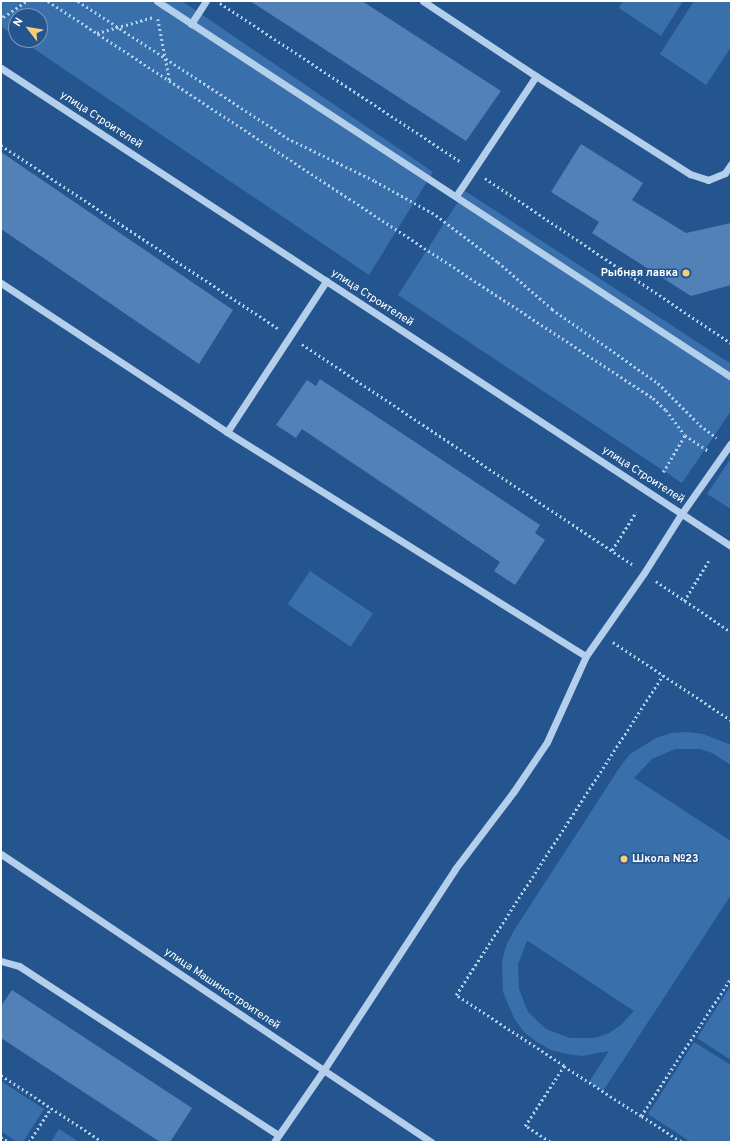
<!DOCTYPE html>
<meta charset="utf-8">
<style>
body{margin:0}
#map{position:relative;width:732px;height:1143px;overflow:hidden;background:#24558e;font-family:Overpass,sans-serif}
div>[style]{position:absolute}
.green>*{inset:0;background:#3970ab;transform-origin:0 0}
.building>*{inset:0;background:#5181b7}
.path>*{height:2.5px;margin-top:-1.25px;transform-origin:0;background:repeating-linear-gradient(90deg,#b4cfeb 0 2px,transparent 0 5px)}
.minor>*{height:7px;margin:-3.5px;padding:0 3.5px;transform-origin:3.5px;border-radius:3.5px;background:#b4cfeb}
.dots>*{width:11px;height:11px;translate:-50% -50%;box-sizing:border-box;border:2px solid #24558e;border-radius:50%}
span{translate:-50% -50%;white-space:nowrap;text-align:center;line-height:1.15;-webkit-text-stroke:3px #24558e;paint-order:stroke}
.street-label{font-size:11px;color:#fff}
.poi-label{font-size:11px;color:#fff;font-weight:700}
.right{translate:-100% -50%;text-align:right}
.left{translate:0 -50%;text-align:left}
.frame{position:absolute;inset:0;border:2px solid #fff;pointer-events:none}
.north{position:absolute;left:8px;top:8px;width:40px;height:40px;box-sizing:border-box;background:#24558e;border:1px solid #7c99bb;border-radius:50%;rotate:301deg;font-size:11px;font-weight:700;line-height:16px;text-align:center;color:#fff}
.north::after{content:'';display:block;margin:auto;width:14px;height:18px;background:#f6ce78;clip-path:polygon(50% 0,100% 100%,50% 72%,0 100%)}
</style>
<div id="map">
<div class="green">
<div style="clip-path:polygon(1px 1px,182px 1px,433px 172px,369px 275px,21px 40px,40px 40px,40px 16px,16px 16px,16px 37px,1px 26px)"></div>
<div style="clip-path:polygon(623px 1px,683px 1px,661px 36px,619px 8px)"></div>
<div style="clip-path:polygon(694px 1px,731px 1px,731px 47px,706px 85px,660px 54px)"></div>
<div style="clip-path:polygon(465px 191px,731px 364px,731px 411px,682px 483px,398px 295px)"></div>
<div style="clip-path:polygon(731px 458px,731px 509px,707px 494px)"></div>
<div style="left:310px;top:571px;width:76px;height:40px;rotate:34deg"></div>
<div style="clip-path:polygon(evenodd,687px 732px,703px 734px,731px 745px,731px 765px,712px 753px,700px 749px,675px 749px,652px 759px,634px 778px,731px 841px,731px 895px,603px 1091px,589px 1082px,609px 1051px,582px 1056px,567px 1054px,551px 1050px,537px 1042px,525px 1033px,515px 1020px,503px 992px,502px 961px,506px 946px,513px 932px,620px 767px,630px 754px,656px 738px,672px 733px,687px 732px,527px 941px,528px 941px,634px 1011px,621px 1025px,609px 1033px,595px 1038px,570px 1038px,546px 1029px,528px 1012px,519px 989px,518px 964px,527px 941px)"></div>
<div style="clip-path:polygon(731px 985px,731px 1060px,697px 1038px)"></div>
<div style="clip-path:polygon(694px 1042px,731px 1065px,731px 1142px,691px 1142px,648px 1114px)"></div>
<div style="clip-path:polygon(1px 1081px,44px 1109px,23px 1142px,17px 1142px,1px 1131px)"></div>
<div style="clip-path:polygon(59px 1129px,79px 1142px,51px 1142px)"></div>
</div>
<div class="building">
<div style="clip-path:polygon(250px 1px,362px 1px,501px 91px,466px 141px)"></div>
<div style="clip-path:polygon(581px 144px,643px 183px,632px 200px,686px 233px,731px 223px,731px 285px,691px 296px,592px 233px,599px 222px,551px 192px)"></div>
<div style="clip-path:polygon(1px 152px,233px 310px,199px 364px,1px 229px)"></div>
<div style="clip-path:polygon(320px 379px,540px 525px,535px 533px,545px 540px,515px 585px,494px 571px,500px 562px,302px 429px,296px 438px,276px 425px,307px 380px,316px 386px)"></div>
<div style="clip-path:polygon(12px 990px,192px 1108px,170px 1142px,160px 1142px,1px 1038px,1px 1006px)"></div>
</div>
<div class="path">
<div style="left:48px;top:1px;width:724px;rotate:33.27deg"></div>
<div style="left:653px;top:398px;width:18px;rotate:43deg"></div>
<div style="left:666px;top:410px;width:31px;rotate:53deg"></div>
<div style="left:685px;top:435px;width:29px;rotate:34deg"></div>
<div style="left:78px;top:1px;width:250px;rotate:33.2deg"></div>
<div style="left:287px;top:138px;width:98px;rotate:26deg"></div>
<div style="left:375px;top:181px;width:70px;rotate:29.1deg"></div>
<div style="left:436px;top:215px;width:78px;rotate:37.2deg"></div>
<div style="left:498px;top:262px;width:72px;rotate:41deg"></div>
<div style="left:552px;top:309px;width:129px;rotate:34.9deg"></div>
<div style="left:658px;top:383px;width:59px;rotate:45deg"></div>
<div style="left:700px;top:425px;width:21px;rotate:37deg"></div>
<div style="left:220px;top:3px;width:289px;rotate:33.4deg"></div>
<div style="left:1px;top:16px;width:2px;rotate:27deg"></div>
<div style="left:3px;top:17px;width:29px;rotate:-34deg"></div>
<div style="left:158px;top:19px;width:64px;rotate:79.2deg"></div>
<div style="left:97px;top:33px;width:59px;rotate:-15.7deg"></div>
<div style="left:1px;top:145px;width:332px;rotate:33.5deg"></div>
<div style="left:485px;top:178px;width:296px;rotate:33.9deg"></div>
<div style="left:302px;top:344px;width:397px;rotate:33.7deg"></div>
<div style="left:663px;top:472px;width:43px;rotate:-59.3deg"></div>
<div style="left:612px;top:550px;width:45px;rotate:-57.7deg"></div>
<div style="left:656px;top:581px;width:91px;rotate:34.2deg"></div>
<div style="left:684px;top:601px;width:48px;rotate:-58.6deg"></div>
<div style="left:613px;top:642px;width:141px;rotate:33.5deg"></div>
<div style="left:564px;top:1066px;width:92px;rotate:33deg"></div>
<div style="left:1px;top:1075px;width:122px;rotate:33.3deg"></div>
<div style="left:1px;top:1137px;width:9px;rotate:32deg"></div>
<div style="left:29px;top:1142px;width:40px;rotate:-57.1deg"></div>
<div style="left:550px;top:1142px;width:30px;rotate:-147deg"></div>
<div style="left:525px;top:1126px;width:72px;rotate:-57deg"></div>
<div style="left:564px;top:1066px;width:129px;rotate:-146.7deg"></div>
<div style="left:456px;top:995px;width:381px;rotate:-57.1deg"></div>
<div style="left:681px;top:1142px;width:48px;rotate:-147deg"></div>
<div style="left:641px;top:1116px;width:165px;rotate:-56.9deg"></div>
</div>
<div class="minor">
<div style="left:157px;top:1px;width:686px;rotate:33.23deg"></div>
<div style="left:423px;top:1px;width:136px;rotate:33.6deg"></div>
<div style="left:191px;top:24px;width:27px;rotate:-57deg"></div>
<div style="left:1px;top:68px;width:873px;rotate:33.22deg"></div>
<div style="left:456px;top:196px;width:144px;rotate:-56.3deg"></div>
<div style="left:536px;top:76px;width:183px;rotate:32.5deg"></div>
<div style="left:690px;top:174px;width:19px;rotate:18deg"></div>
<div style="left:708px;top:180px;width:18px;rotate:-22deg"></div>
<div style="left:725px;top:173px;width:11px;rotate:-56deg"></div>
<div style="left:1px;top:283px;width:271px;rotate:33.4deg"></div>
<div style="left:227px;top:432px;width:423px;rotate:32deg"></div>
<div style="left:586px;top:656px;width:101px;rotate:-55.1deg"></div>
<div style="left:644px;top:573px;width:71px;rotate:-57.7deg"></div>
<div style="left:682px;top:513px;width:85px;rotate:-55deg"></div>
<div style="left:227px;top:432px;width:181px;rotate:-56.7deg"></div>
<div style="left:1px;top:854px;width:518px;rotate:33.81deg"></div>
<div style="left:1px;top:961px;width:19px;rotate:16deg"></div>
<div style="left:19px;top:966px;width:309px;rotate:33.1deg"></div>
<div style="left:274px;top:1142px;width:86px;rotate:-55.4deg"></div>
<div style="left:323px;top:1071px;width:241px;rotate:-56.8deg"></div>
<div style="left:455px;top:869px;width:98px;rotate:-52.9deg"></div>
<div style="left:514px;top:791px;width:59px;rotate:-56deg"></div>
<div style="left:547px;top:742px;width:94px;rotate:-65.6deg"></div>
</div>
<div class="dots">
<div style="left:686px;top:273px;background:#f6ce78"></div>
<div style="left:624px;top:859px;background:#f6ce78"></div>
</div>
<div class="street-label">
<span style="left:101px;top:120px;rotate:33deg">улица Строителей</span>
<span style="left:372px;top:298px;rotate:33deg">улица Строителей</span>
<span style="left:643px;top:475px;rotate:33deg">улица Строителей</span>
<span style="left:222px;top:989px;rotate:34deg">улица Машиностроителей</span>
</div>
<div class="poi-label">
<span class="right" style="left:678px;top:273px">Рыбная лавка</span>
<span class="left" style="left:632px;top:859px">Школа №23</span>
</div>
<div class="frame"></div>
<div class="north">N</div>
</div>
